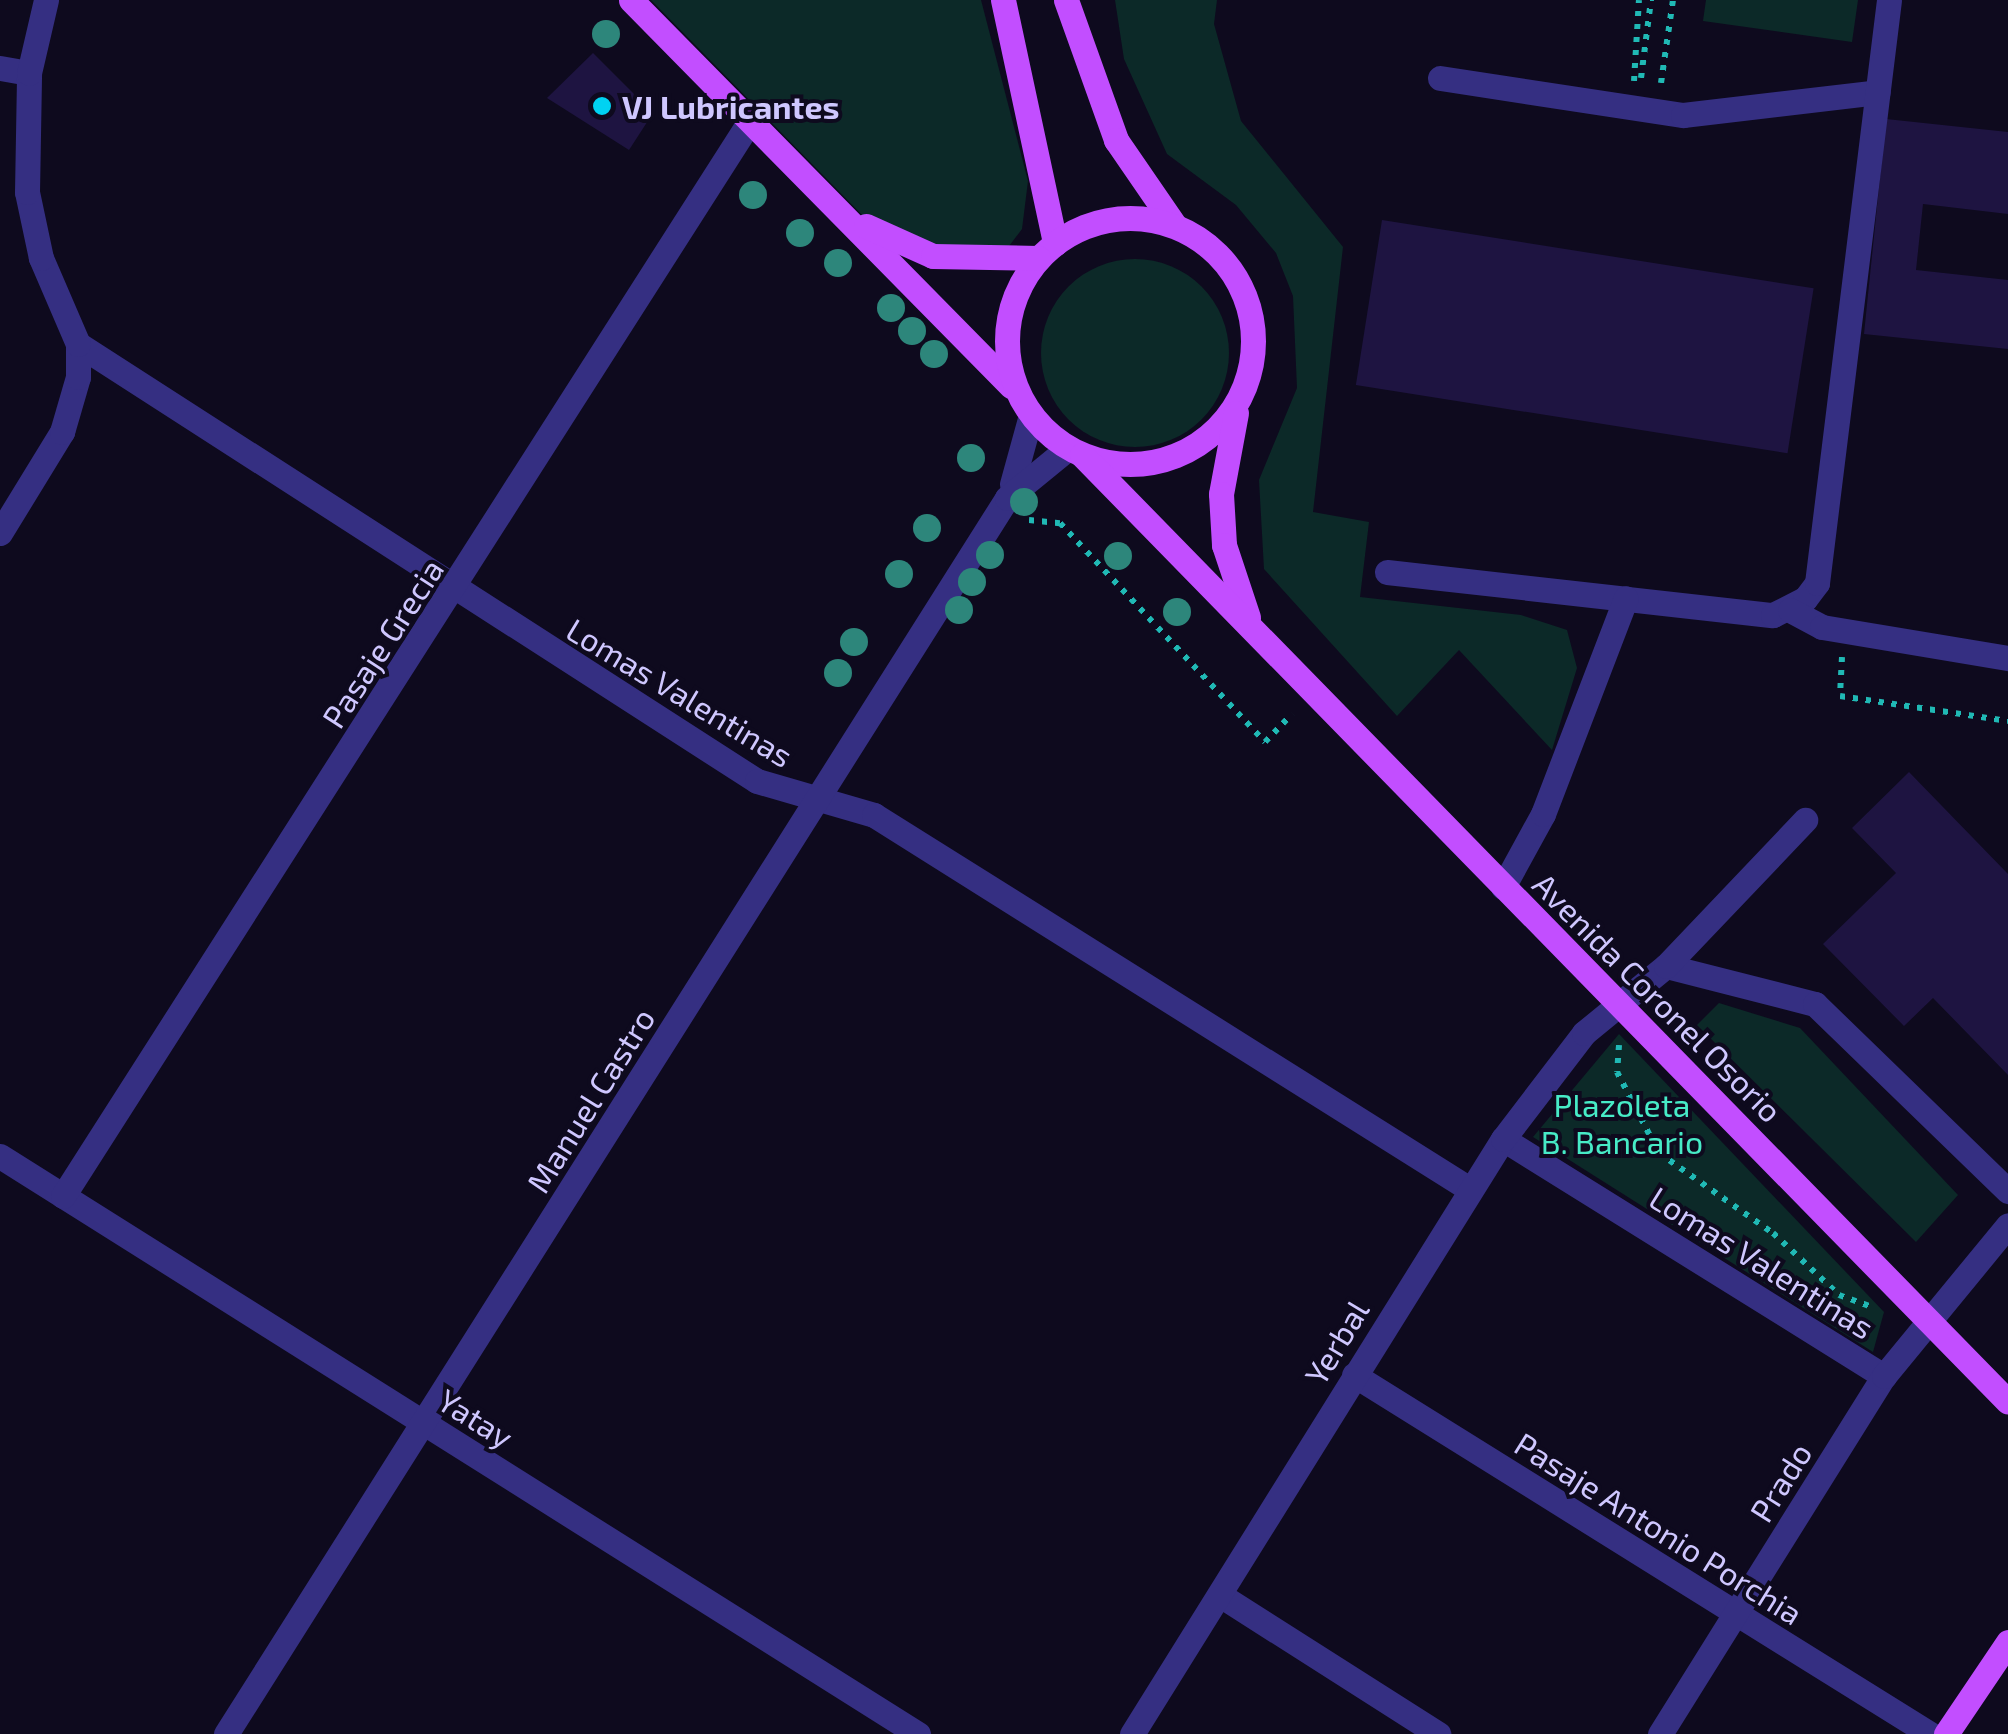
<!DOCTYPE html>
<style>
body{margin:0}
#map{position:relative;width:2008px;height:1734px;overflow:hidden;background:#0e0a1e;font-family:"Exo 2",sans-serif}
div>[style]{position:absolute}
.green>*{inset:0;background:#0c2928}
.round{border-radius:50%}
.building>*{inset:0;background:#1e1441;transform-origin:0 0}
.path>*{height:6px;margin-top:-3px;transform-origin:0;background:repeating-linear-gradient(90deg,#20b9b5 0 5px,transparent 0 13px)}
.minor>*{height:25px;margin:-12.5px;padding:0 12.5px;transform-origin:12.5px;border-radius:12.5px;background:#352f82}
.major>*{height:25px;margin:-12.5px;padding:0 12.5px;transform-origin:12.5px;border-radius:12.5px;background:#c24eff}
.major>.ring{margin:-12.5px;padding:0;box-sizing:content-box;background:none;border:25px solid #c24eff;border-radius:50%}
.trees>*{width:28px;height:28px;margin:-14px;border-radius:50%;background:#2d867b}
.dots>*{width:28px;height:28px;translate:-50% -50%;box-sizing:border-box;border:5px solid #0e0a1e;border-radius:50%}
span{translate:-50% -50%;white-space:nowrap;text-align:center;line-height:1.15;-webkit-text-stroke:8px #0e0a1e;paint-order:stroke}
.poi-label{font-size:32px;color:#cfc7ff;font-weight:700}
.left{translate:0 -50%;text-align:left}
.street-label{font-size:32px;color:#cfc7ff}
.park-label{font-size:32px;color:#47ebc7}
</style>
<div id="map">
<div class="green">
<div style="clip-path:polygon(651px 0,981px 0,1028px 181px,1022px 229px,1006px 250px,937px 252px,869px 222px)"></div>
<div style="clip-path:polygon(1115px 0,1217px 0,1214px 24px,1241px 121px,1343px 247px,1313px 512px,1369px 522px,1360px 597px,1521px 615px,1567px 630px,1577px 668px,1552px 750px,1459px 650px,1397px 716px,1264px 569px,1259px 480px,1297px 388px,1293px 296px,1276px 253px,1236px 205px,1167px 154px,1124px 59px)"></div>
<div style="clip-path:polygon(1706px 0,1858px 0,1852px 42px,1703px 21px)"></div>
<div class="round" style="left:1041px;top:259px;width:188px;height:188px"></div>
<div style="clip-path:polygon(1719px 1003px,1800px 1028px,1958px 1195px,1916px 1242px,1697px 1025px)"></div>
<div style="clip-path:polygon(1619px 1034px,1884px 1312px,1873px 1352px,1533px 1137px)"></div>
</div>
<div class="building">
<div style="clip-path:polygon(593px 53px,653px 113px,629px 150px,547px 98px)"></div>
<div style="clip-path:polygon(1886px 119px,2008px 132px,2008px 214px,1923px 204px,1916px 270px,2008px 280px,2008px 349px,1864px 334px)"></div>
<div style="left:1382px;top:220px;width:437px;height:167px;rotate:9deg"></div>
<div style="clip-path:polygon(1909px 772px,2008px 874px,2008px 1075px,1933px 998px,1904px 1026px,1823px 944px,1896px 873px,1852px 828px)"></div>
</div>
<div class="path">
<div style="left:1641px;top:78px;width:79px;rotate:-82.7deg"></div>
<div style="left:1634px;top:81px;width:81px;rotate:-86.5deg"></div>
<div style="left:1661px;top:83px;width:84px;rotate:-81.8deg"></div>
<div style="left:1029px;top:520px;width:31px;rotate:6deg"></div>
<div style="left:1060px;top:523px;width:300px;rotate:46.9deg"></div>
<div style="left:1265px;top:742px;width:39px;rotate:-46deg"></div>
<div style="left:1842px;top:657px;width:39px;rotate:93deg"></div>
<div style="left:1840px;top:696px;width:170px;rotate:8.5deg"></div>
<div style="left:1619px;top:1045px;width:27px;rotate:94deg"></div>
<div style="left:1617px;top:1072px;width:91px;rotate:62.6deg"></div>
<div style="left:1659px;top:1153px;width:139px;rotate:35.1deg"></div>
<div style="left:1773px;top:1233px;width:91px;rotate:43.2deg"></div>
<div style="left:1839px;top:1295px;width:37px;rotate:20deg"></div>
</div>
<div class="minor">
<div style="left:0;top:68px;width:29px;rotate:10deg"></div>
<div style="left:1440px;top:78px;width:246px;rotate:8.7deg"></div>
<div style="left:1683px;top:115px;width:196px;rotate:-6.7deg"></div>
<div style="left:78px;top:344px;width:807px;rotate:32.77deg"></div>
<div style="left:757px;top:781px;width:122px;rotate:16.2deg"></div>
<div style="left:874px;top:815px;width:701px;rotate:32.13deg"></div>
<div style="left:1012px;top:484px;width:72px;rotate:-74.6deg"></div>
<div style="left:0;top:533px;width:119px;rotate:-58.5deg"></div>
<div style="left:62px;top:432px;width:57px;rotate:-73.8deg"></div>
<div style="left:78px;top:377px;width:33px;rotate:-90deg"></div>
<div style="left:78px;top:344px;width:94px;rotate:-113.3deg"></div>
<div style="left:41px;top:258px;width:67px;rotate:-102deg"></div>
<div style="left:27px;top:192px;width:119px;rotate:-89deg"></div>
<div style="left:29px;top:73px;width:75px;rotate:-76.9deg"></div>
<div style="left:1387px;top:572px;width:388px;rotate:6.4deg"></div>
<div style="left:1773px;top:615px;width:36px;rotate:-27deg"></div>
<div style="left:1805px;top:599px;width:20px;rotate:-53deg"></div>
<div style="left:1817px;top:583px;width:587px;rotate:-82.96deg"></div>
<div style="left:1790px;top:610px;width:36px;rotate:28deg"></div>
<div style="left:1822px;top:627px;width:189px;rotate:9.5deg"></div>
<div style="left:1503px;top:887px;width:83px;rotate:-61.3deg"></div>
<div style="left:1543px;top:814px;width:231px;rotate:-69deg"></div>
<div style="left:1666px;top:966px;width:154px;rotate:14.3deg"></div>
<div style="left:1815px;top:1004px;width:269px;rotate:44.1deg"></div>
<div style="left:1503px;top:1139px;width:449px;rotate:31.9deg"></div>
<div style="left:0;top:1156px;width:1085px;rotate:32.2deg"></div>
<div style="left:63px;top:1196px;width:1276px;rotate:-57.42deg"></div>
<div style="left:1354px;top:1375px;width:679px;rotate:31.93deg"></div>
<div style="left:1220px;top:1595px;width:259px;rotate:32.5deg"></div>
<div style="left:226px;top:1734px;width:1462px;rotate:-57.71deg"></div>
<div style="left:1007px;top:498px;width:79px;rotate:-39.3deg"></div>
<div style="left:1132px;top:1734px;width:701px;rotate:-58.06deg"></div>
<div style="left:1503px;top:1139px;width:133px;rotate:-52.6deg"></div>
<div style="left:1584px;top:1033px;width:106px;rotate:-39.3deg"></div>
<div style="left:1666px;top:966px;width:202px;rotate:-46.4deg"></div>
<div style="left:1660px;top:1734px;width:422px;rotate:-58deg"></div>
<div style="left:1884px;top:1376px;width:195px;rotate:-50.6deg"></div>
</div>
<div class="major">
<div style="left:631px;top:0;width:542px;rotate:45.45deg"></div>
<div style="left:1003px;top:0;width:249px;rotate:77.9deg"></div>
<div style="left:1066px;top:0;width:149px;rotate:70.3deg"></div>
<div style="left:1116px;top:140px;width:104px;rotate:55.5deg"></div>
<div class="ring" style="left:1007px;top:218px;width:221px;height:221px"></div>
<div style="left:866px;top:226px;width:73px;rotate:24.1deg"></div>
<div style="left:933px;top:256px;width:105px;rotate:1.1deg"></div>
<div style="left:1236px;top:413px;width:82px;rotate:100.5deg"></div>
<div style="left:1221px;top:494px;width:51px;rotate:86.6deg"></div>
<div style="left:1224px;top:545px;width:76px;rotate:71.6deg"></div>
<div style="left:1082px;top:455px;width:1324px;rotate:45.64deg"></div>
<div style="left:1946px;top:1734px;width:111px;rotate:-56deg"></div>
</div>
<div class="trees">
<div style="left:606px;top:34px"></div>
<div style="left:753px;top:195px"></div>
<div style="left:800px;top:233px"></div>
<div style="left:838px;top:263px"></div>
<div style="left:891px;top:308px"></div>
<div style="left:912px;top:331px"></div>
<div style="left:934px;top:354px"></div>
<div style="left:971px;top:458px"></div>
<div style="left:1024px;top:502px"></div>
<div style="left:927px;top:528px"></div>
<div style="left:990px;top:555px"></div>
<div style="left:1118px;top:556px"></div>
<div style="left:899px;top:574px"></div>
<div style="left:972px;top:582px"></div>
<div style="left:959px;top:610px"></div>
<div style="left:1177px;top:612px"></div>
<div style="left:854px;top:642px"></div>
<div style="left:838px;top:673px"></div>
</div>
<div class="dots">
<div style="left:602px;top:106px;background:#00d2f2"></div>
</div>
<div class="poi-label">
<span class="left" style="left:622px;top:106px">VJ Lubricantes</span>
</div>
<div class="street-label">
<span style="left:382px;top:643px;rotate:-57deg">Pasaje Grecia</span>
<span style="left:680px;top:692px;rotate:31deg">Lomas Valentinas</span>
<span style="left:1658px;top:997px;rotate:45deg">Avenida Coronel Osorio</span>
<span style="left:590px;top:1100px;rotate:-58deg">Manuel Castro</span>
<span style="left:1762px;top:1262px;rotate:32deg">Lomas Valentinas</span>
<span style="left:1336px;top:1342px;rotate:-59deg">Yerbal</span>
<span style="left:476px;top:1418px;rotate:32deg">Yatay</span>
<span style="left:1780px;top:1482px;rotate:-58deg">Prado</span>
<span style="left:1659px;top:1528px;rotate:32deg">Pasaje Antonio Porchia</span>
</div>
<div class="park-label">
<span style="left:1622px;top:1123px">Plazoleta<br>B. Bancario</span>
</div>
</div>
